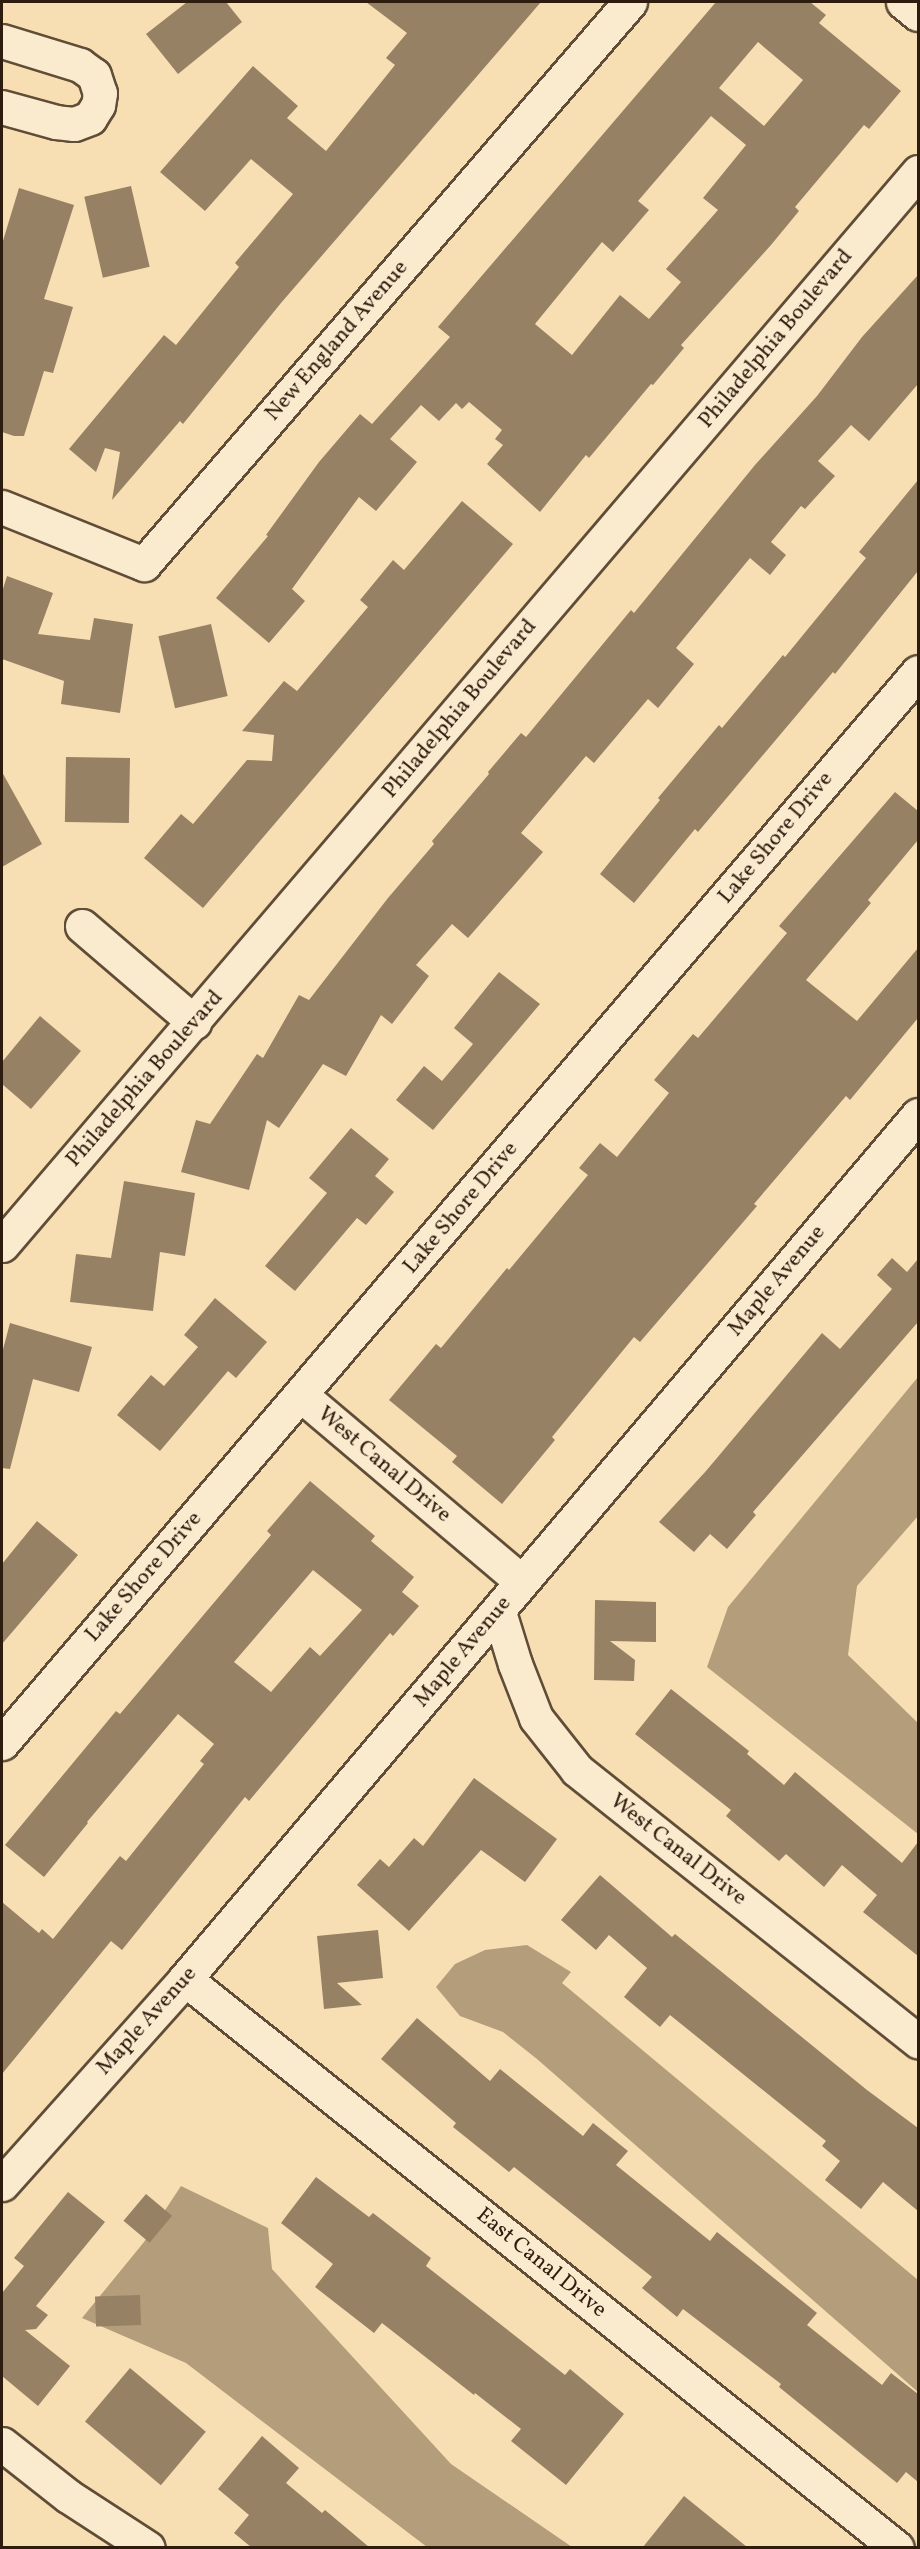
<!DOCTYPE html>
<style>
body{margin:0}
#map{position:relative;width:920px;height:2549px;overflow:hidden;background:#f7dfb3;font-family:Vollkorn,serif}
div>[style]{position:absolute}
.water>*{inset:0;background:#b39d7b}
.building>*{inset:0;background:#978164;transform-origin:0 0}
.roads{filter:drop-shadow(2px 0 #604d37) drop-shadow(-2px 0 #604d37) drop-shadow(0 2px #604d37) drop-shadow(0 -2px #604d37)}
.street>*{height:33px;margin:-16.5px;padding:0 16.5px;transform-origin:16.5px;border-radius:16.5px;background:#faeace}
span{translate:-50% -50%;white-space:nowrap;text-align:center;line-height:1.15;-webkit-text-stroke:5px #faeace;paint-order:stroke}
.street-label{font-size:22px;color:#2e1c0e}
.frame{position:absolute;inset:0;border:3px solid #2e1c0e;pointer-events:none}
</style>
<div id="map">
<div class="water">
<div style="clip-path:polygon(918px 1377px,918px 1516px,857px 1586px,848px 1655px,918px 1723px,918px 1834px,707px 1667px,728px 1607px)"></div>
<div style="clip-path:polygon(527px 1945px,571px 1972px,562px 1983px,918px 2280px,918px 2392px,537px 2059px,503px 2032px,460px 2016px,436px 1987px,455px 1964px,485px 1950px)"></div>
<div style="clip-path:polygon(181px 2186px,268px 2228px,272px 2269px,451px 2464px,572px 2547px,427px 2547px,186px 2363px,82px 2318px,144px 2242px)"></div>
</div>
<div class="building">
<div style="clip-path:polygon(187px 2px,226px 2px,242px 22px,178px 74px,146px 34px)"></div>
<div style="clip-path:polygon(366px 2px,541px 2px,281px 303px,183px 424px,180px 421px,112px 500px,120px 452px,105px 448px,96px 472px,69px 449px,164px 335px,176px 345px,239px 267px,235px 263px,293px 194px,251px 159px,205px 211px,160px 172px,253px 66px,298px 106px,287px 118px,326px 151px,395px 65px,386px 58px,407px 33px)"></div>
<div style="clip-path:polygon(evenodd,716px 2px,810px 2px,826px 15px,819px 23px,901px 91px,869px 129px,864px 125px,795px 207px,799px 211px,771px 245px,681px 345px,684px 348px,653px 385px,651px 384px,589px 458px,586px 455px,540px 512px,487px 464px,503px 445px,495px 439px,502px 430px,469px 402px,462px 409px,456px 403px,439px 421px,421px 405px,390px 439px,417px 462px,376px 511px,359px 497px,292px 589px,305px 601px,269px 643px,216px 598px,268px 536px,266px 535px,319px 462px,360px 414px,372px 424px,450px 337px,438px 327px,716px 2px,758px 42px,803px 80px,764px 126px,719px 88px,758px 42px,716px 2px,711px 116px,746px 145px,703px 198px,718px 210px,666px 269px,681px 282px,649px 319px,620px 295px,572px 355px,535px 324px,602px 242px,613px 252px,649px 210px,638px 201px,711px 116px)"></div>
<div style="left:131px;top:186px;width:83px;height:48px;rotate:77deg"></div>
<div style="clip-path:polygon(19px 188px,74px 205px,44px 299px,73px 307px,53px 373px,44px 371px,24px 436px,14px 436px,2px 432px,2px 244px)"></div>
<div style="clip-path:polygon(918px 275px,918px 384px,869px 441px,851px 425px,818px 461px,835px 476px,805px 509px,801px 506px,771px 542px,786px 555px,770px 575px,750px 558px,676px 648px,694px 664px,658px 708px,648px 699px,594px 763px,586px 756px,521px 833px,543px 852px,468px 938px,452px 924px,416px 965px,429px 976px,392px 1024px,381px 1015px,346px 1076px,323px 1064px,279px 1128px,267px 1120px,249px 1190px,181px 1172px,196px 1120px,210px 1124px,257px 1054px,263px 1058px,299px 995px,309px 1000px,388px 898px,434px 844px,432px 841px,489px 774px,488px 772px,521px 733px,526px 737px,631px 610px,634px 613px,755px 465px,817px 396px,862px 337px)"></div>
<div style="clip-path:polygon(918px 480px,918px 571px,835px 674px,833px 672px,698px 832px,695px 829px,634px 903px,600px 874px,660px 800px,658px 798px,719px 725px,722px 728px,783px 655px,785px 657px,866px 558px,859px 552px)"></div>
<div style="clip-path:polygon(462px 501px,513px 544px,203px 908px,144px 858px,181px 814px,193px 824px,247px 760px,272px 761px,274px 735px,242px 731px,284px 681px,297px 691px,368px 607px,360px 600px,393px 560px,404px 570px)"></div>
<div style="clip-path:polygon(7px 576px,53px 593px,38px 634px,90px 640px,94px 618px,133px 624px,120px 713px,61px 704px,64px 681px,2px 659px,2px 592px)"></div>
<div style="left:211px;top:624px;width:74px;height:54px;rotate:77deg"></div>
<div style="left:66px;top:757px;width:64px;height:65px;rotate:1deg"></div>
<div style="clip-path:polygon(2px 772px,42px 844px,2px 867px)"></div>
<div style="clip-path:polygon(895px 792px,918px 811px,918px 840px,868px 900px,871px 903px,806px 980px,857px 1021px,918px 948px,918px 1018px,850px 1100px,846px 1096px,754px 1204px,757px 1206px,640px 1342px,634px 1337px,552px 1437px,555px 1440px,502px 1504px,452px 1462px,457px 1456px,389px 1400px,436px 1344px,441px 1348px,507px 1268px,509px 1270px,588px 1175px,579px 1168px,600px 1143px,617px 1157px,669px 1093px,654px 1080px,693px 1034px,698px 1038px,787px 933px,779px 926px)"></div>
<div style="clip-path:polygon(499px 972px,540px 1004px,433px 1130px,396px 1100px,424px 1066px,442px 1081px,473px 1044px,454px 1028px)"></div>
<div style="clip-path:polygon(40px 1016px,81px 1051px,31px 1109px,2px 1084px,2px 1062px)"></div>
<div style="clip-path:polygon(351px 1128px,389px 1159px,375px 1176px,394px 1192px,366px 1225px,357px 1218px,295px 1291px,265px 1266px,327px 1193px,309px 1178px)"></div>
<div style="clip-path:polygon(124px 1181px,195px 1193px,185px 1256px,160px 1252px,153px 1311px,70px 1302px,76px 1254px,111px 1258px)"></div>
<div style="clip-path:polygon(892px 1258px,907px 1272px,918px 1259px,918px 1322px,753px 1512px,756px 1515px,727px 1549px,710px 1534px,694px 1552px,659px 1522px,706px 1471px,822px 1333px,840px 1349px,892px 1289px,877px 1275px)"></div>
<div style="clip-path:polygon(215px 1298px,267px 1342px,236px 1378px,228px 1371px,160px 1451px,117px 1415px,151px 1375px,164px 1386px,198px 1347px,184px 1335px)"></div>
<div style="clip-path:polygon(10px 1323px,92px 1347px,79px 1392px,33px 1379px,10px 1469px,2px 1468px,2px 1353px)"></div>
<div style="clip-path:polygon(evenodd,310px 1481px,375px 1536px,371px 1541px,414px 1577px,402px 1592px,419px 1606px,393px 1636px,390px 1633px,249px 1801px,245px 1797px,122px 1950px,111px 1941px,2px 2074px,2px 1902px,39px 1933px,42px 1929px,53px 1939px,120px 1856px,126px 1861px,204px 1764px,200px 1761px,214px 1744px,178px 1714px,87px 1822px,88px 1823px,44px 1877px,5px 1845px,116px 1711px,120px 1714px,271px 1535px,267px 1531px,310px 1481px,313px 1570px,362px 1610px,320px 1656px,310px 1647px,271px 1692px,234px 1662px,313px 1570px)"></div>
<div style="clip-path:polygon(37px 1521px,78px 1555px,2px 1644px,2px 1564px)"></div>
<div style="clip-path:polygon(595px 1600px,656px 1602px,656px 1642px,610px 1641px,635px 1660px,634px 1681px,594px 1680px)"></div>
<div style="clip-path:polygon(671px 1689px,749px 1751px,747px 1754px,784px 1785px,795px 1772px,902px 1863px,918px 1842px,918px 1956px,863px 1912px,877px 1895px,842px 1865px,824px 1887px,786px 1854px,779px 1861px,726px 1816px,731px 1810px,635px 1734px)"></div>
<div style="clip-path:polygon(474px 1778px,557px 1839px,525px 1882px,481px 1850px,409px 1931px,357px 1885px,380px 1859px,389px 1867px,414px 1838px,423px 1846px)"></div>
<div style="clip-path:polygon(600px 1875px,672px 1937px,675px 1934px,867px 2090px,918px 2128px,918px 2211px,883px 2182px,861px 2209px,825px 2180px,840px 2161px,822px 2146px,826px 2141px,670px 2015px,660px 2027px,624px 1997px,647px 1968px,609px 1935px,596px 1950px,561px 1920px)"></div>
<div style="clip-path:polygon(378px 1930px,383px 1978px,337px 1983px,362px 2005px,324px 2009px,317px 1936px)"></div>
<div style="clip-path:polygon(417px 2018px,490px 2081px,500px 2069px,583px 2136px,593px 2123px,628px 2151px,616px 2165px,710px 2241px,717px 2232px,817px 2313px,807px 2325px,882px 2385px,891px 2373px,918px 2394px,918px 2482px,906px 2472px,897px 2483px,779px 2387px,781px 2384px,683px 2309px,677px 2317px,642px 2288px,652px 2277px,514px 2167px,509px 2172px,453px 2127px,456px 2123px,381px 2059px)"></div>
<div style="clip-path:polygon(316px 2177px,369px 2217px,373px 2213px,431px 2258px,426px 2266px,565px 2375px,570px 2369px,624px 2414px,566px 2485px,511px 2441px,521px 2429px,475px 2393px,474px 2395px,382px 2323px,374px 2333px,315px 2287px,333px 2264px,281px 2223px)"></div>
<div style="clip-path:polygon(68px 2192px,105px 2222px,36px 2306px,48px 2315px,36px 2329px,25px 2330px,70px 2366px,38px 2406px,2px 2376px,2px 2293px,24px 2266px,14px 2258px)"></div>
<div style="left:146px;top:2194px;width:34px;height:35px;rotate:40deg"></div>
<div style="left:140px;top:2295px;width:30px;height:45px;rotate:88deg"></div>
<div style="left:130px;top:2368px;width:99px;height:70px;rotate:40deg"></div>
<div style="clip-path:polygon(262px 2436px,299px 2468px,286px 2483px,322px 2513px,325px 2510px,369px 2547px,251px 2547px,234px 2533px,249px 2515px,218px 2489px)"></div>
<div style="clip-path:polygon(684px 2496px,747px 2547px,643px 2547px)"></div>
</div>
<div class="roads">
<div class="street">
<div style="left:903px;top:2px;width:19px;rotate:39deg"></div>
<div style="left:2px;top:41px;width:82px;rotate:17.1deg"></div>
<div style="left:80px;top:65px;width:17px;rotate:36deg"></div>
<div style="left:94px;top:75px;width:19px;rotate:72deg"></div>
<div style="left:100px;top:93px;width:12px;rotate:99deg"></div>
<div style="left:98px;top:105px;width:15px;rotate:122deg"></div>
<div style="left:90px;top:118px;width:17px;rotate:159deg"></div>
<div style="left:74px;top:124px;width:18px;rotate:-174deg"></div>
<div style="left:56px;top:122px;width:56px;rotate:-164.5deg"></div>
<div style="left:2px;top:507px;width:153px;rotate:21.9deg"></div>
<div style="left:144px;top:564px;width:743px;rotate:-49.15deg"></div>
<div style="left:82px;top:926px;width:148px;rotate:40.6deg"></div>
<div style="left:2px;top:1245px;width:1411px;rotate:-49.51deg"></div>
<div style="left:301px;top:1395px;width:288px;rotate:40.2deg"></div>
<div style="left:499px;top:1612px;width:54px;rotate:72.9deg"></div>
<div style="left:515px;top:1664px;width:58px;rotate:68.7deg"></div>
<div style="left:536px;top:1718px;width:66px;rotate:51.7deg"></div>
<div style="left:577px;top:1770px;width:436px;rotate:38.5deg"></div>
<div style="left:2px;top:1743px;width:1409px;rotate:-49.46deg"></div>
<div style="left:185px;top:1979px;width:911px;rotate:38.63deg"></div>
<div style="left:2px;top:2184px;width:275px;rotate:-48.2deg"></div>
<div style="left:185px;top:1979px;width:1133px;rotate:-49.69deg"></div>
<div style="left:2px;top:2444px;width:84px;rotate:38.2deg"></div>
<div style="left:68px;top:2496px;width:95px;rotate:33deg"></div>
</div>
</div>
<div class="street-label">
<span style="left:776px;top:339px;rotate:-50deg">Philadelphia Boulevard</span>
<span style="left:337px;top:341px;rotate:-49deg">New England Avenue</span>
<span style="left:460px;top:709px;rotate:-50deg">Philadelphia Boulevard</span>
<span style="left:776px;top:838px;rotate:-50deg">Lake Shore Drive</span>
<span style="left:145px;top:1079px;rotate:-49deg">Philadelphia Boulevard</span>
<span style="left:461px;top:1208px;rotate:-50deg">Lake Shore Drive</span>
<span style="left:777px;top:1281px;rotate:-50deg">Maple Avenue</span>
<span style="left:384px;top:1465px;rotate:40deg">West Canal Drive</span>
<span style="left:144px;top:1577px;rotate:-49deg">Lake Shore Drive</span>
<span style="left:463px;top:1652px;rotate:-50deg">Maple Avenue</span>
<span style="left:678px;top:1850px;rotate:38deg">West Canal Drive</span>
<span style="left:147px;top:2021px;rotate:-48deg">Maple Avenue</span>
<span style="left:541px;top:2263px;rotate:39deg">East Canal Drive</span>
</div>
<div class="frame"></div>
</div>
